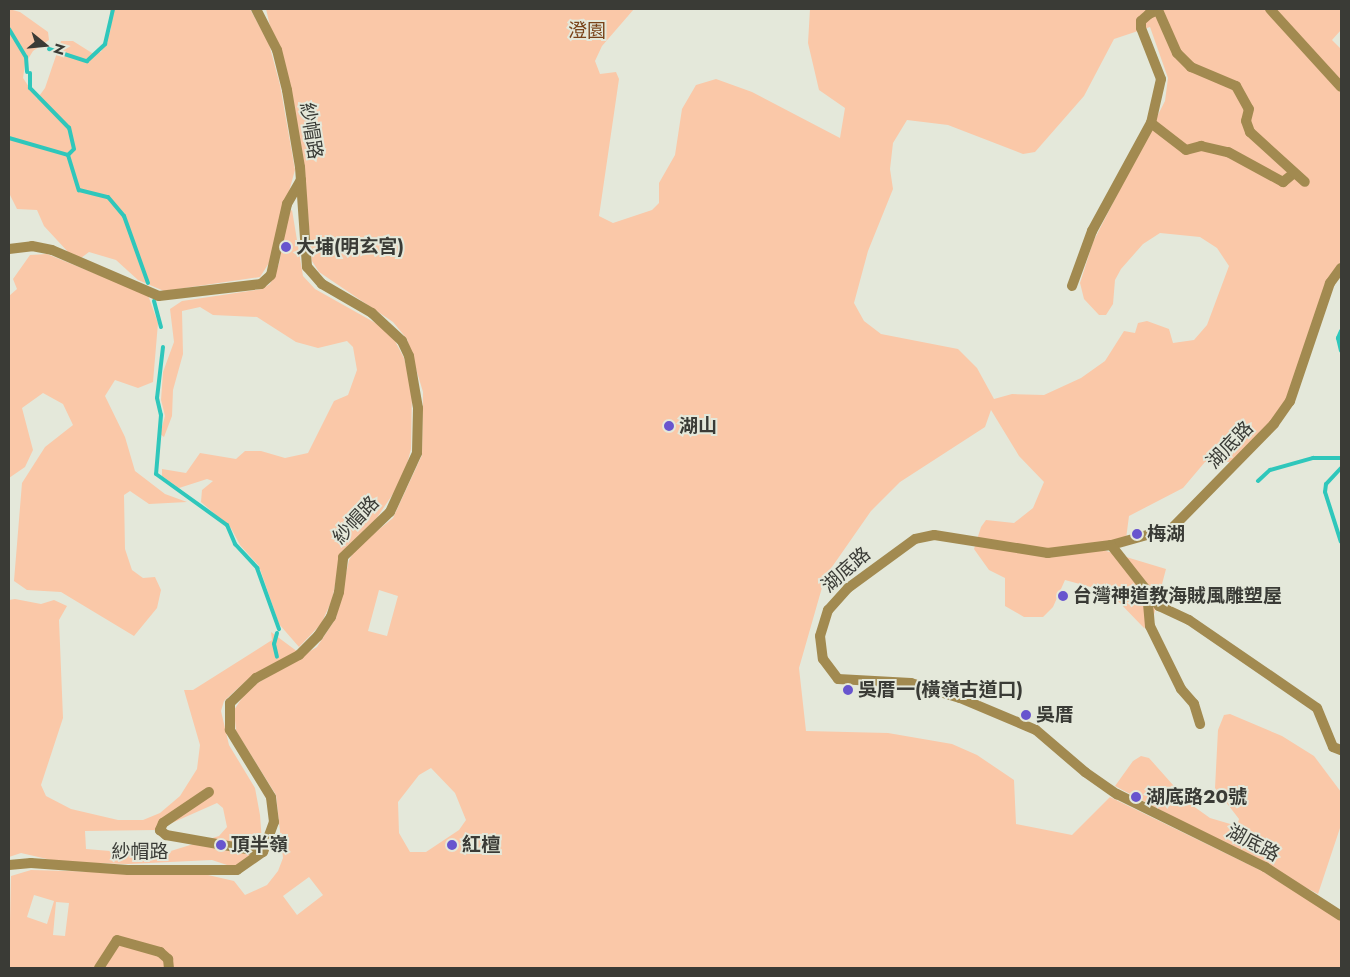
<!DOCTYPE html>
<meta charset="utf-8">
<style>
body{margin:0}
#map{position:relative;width:1350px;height:977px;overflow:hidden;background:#e4e8da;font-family:Jost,"Noto Sans TC",sans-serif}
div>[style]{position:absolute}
.green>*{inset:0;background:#fac8a8}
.stream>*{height:4px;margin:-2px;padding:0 2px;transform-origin:2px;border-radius:2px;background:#2fc7bb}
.minor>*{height:10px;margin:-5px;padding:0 5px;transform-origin:5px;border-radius:5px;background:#a28a50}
.tertiary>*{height:10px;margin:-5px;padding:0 5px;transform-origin:5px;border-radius:5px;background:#a28a50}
.dots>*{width:14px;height:14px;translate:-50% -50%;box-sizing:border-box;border:2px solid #e4e8da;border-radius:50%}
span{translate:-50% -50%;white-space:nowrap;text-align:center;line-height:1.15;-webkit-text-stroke:4px #e4e8da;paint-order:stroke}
.park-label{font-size:19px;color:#79431a}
.street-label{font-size:19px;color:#3a3b36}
.poi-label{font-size:19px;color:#3a3b36;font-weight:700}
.left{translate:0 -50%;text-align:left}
.frame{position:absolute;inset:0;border:10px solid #3a3b36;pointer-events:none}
.north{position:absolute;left:20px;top:20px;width:50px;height:50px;-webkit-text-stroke:4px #e4e8da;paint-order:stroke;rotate:107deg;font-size:14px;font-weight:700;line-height:20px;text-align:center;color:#3a3b36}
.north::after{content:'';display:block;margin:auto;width:18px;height:22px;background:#3a3b36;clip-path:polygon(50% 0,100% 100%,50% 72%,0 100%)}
</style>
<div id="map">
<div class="green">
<div style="clip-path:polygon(9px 9px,20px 12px,48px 32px,49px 40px,33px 51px,25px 64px,23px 78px,37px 99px,45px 88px,61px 41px,73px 41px,92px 53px,101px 52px,111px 29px,110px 9px,250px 9px,269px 44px,280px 85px,295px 170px,269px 263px,260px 277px,164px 291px,138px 280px,116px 260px,89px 252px,81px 258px,69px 253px,44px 226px,37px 210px,17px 209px,9px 193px)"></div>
<div style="clip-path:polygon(evenodd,266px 9px,634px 9px,602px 46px,595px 61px,600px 74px,616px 72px,619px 79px,599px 216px,613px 223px,652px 210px,659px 203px,659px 183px,675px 155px,682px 109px,696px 85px,716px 79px,752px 92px,840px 138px,845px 108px,819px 90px,808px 43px,810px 9px,1341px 9px,1341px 30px,1332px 40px,1341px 49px,1341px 262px,1328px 279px,1287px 399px,1271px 422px,1233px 462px,1205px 462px,1183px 488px,1129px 516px,1126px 539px,1103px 550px,1166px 569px,1152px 622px,1144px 628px,1116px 599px,1098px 589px,1065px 580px,1053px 607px,1043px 617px,1024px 617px,1005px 606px,1005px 578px,989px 570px,974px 549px,981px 527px,986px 520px,1014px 523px,1033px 508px,1044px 482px,1019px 456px,991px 410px,985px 427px,900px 482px,871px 511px,825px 577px,799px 668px,806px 731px,888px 733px,952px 744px,977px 755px,1014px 780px,1016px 824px,1072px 835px,1110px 797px,1262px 871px,1341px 920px,1341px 968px,9px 968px,11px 876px,31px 870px,208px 875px,234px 881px,245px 895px,267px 885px,278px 871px,283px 858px,276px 795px,236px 731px,234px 710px,248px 689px,317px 647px,336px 618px,349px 560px,356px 548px,393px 518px,422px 455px,423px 392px,407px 339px,393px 322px,319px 272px,312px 261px,304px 169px,266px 9px,1150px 27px,1168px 78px,1165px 101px,1093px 242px,1080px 283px,1084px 299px,1099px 315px,1106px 315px,1113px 304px,1115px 280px,1121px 269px,1143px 244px,1160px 233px,1200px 237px,1217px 248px,1229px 266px,1207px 325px,1194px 340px,1173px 343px,1169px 329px,1147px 321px,1138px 323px,1135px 333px,1124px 331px,1105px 361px,1081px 378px,1044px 395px,1012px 394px,994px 399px,977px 368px,958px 349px,881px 334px,864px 321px,854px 303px,868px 251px,893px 189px,890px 169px,893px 143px,907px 120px,948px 125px,1023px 154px,1035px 152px,1084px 96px,1114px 39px,1150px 27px,266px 9px,379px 590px,398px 596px,387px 636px,368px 631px,379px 590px,266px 9px,431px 768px,455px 793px,466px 820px,459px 830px,426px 852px,410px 852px,399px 833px,398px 802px,419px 775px,431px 768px,266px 9px,309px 877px,323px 895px,297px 915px,283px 896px,309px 877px,266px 9px,34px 895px,54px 901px,47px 924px,27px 917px,34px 895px,266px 9px,56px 902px,69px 903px,65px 936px,53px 935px,56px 902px)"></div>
<div style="clip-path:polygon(292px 210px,303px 276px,315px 289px,379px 325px,395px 341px,404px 358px,412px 388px,411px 449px,403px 479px,374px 522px,341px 555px,332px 600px,321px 624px,299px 647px,279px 624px,259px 566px,240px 545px,231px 528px,201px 502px,202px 490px,213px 481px,207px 479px,179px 488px,162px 476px,162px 469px,186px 473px,200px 453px,236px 459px,245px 451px,261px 451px,285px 458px,308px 453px,334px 401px,348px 395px,357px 370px,353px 347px,347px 341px,318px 348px,296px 342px,257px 317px,213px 315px,200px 307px,182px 311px,183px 354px,173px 390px,172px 416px,164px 437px,160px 434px,165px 416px,161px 400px,163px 372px,174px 342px,170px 309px,182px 301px,262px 289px,270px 284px,279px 264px,288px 213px)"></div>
<div style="clip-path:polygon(47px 254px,148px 295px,158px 323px,153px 382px,138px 388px,115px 380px,105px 396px,125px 437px,135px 471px,165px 494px,187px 502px,149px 504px,130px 491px,124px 495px,125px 549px,132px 570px,143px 578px,155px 577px,161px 590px,157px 608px,134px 636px,61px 592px,27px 590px,14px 581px,22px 483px,45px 447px,73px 425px,63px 404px,43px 393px,22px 408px,33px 450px,25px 467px,9px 478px,9px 296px,17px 289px,13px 279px,30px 255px)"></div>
<div style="clip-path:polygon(evenodd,15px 599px,41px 604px,54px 600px,67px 606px,59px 620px,63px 718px,41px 785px,46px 796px,71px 809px,118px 820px,143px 820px,160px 813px,180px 796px,197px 769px,200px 745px,184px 690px,193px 690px,272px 640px,271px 632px,298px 652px,248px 679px,224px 701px,221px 711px,229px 745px,255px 788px,260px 815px,262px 842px,250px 864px,239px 869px,212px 860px,128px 864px,60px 862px,21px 853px,9px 857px,9px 600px,15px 599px,217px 803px,223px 808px,227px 827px,219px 836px,158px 855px,86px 849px,85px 831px,156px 830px,217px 803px)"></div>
<div style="clip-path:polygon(1230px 714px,1282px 736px,1314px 756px,1341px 792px,1341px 825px,1318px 894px,1115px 786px,1133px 761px,1141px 756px,1149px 758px,1189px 803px,1210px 818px,1237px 826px,1239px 819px,1215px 788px,1218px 730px,1224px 715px)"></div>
</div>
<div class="stream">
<div style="left:9px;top:29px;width:33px;rotate:59deg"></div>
<div style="left:26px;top:57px;width:15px;rotate:86deg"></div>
<div style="left:49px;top:49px;width:40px;rotate:18deg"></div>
<div style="left:87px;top:61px;width:25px;rotate:-43deg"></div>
<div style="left:105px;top:44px;width:36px;rotate:-77deg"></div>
<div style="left:9px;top:138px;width:61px;rotate:16.1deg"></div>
<div style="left:68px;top:155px;width:8px;rotate:-45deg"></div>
<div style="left:74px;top:149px;width:22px;rotate:-103deg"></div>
<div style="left:69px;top:128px;width:56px;rotate:-134.3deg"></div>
<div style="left:30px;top:88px;width:15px;rotate:-90deg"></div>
<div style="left:68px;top:155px;width:37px;rotate:73deg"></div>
<div style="left:79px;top:190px;width:30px;rotate:14deg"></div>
<div style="left:108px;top:197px;width:25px;rotate:50deg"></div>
<div style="left:124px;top:216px;width:71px;rotate:70.3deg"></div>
<div style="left:154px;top:301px;width:27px;rotate:75deg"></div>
<div style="left:1341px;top:331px;width:8px;rotate:113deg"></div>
<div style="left:1338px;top:338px;width:13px;rotate:77deg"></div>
<div style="left:163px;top:347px;width:51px;rotate:96.7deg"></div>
<div style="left:157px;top:398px;width:17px;rotate:77deg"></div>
<div style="left:161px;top:415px;width:59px;rotate:94.8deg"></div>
<div style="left:156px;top:474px;width:87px;rotate:35.7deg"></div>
<div style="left:227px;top:525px;width:21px;rotate:67deg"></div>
<div style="left:235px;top:544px;width:33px;rotate:47deg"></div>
<div style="left:257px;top:568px;width:65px;rotate:70.2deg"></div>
<div style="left:1341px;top:468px;width:22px;rotate:133deg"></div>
<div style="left:1326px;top:484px;width:8px;rotate:97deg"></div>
<div style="left:1325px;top:492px;width:52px;rotate:72.3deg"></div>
<div style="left:1258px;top:481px;width:16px;rotate:-43deg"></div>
<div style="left:1270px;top:470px;width:45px;rotate:-15.6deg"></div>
<div style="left:1313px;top:458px;width:28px"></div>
<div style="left:277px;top:633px;width:11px;rotate:105deg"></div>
<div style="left:274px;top:644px;width:13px;rotate:77deg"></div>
</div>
<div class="minor">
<div style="left:1151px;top:123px;width:44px;rotate:37.6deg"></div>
<div style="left:1186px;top:150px;width:16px;rotate:-15deg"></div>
<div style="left:1201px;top:146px;width:28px;rotate:13deg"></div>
<div style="left:1228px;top:152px;width:63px;rotate:28.6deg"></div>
<div style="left:1283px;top:182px;width:14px;rotate:-39deg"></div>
<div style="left:9px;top:249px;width:23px;rotate:-7deg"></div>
<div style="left:32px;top:246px;width:20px;rotate:11deg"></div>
<div style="left:52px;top:250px;width:116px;rotate:23.3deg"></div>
<div style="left:159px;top:296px;width:103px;rotate:-6.7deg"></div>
<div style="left:261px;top:284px;width:13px;rotate:-42deg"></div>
<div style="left:271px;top:275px;width:73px;rotate:-77.3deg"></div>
<div style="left:287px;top:204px;width:28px;rotate:-60deg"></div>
<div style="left:1341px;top:268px;width:19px;rotate:126deg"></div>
<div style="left:1330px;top:283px;width:125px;rotate:108.7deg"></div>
<div style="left:1290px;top:401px;width:28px;rotate:125deg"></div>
<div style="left:1274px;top:424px;width:146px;rotate:134.4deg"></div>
<div style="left:1172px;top:528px;width:63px;rotate:164.4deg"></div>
<div style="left:1111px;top:545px;width:64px;rotate:172.8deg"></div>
<div style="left:1048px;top:553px;width:115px;rotate:-171deg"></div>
<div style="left:934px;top:535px;width:19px;rotate:168deg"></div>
<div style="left:915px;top:539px;width:83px;rotate:143.8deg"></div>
<div style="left:848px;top:588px;width:30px;rotate:132deg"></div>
<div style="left:828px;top:610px;width:27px;rotate:107deg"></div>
<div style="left:820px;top:636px;width:23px;rotate:83deg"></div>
<div style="left:823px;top:659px;width:25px;rotate:53deg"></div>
<div style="left:838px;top:679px;width:73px;rotate:3.1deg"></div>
<div style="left:911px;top:683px;width:51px;rotate:17deg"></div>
<div style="left:960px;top:698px;width:82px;rotate:22.8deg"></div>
<div style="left:1036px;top:730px;width:65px;rotate:40.6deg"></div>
<div style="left:1085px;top:772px;width:39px;rotate:35deg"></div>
<div style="left:1117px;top:794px;width:165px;rotate:26.3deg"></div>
<div style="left:1265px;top:867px;width:90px;rotate:32.8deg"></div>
<div style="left:1072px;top:286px;width:59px;rotate:-70deg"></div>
<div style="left:1092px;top:231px;width:123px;rotate:-61.4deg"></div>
<div style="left:1151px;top:123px;width:45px;rotate:-77.2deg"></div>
<div style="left:1161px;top:79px;width:55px;rotate:-111.4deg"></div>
<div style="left:1141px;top:28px;width:7px;rotate:-90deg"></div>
<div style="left:1141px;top:21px;width:11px;rotate:-41deg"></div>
<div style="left:1149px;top:14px;width:10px;rotate:-24deg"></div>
<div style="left:1158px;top:10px;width:47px;rotate:66.2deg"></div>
<div style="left:1177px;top:53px;width:20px;rotate:45deg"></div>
<div style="left:1191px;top:67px;width:49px;rotate:22.9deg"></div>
<div style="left:1236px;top:86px;width:26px;rotate:61deg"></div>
<div style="left:1249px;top:109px;width:12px;rotate:104deg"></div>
<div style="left:1246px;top:121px;width:12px;rotate:70deg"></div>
<div style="left:1250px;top:132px;width:74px;rotate:42.3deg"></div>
<div style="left:1111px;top:545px;width:78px;rotate:51.8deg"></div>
<div style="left:1159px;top:606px;width:33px;rotate:25deg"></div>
<div style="left:1189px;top:620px;width:155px;rotate:34.5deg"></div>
<div style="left:1317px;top:708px;width:42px;rotate:67.7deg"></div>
<div style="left:1333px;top:747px;width:9px;rotate:21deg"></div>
<div style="left:1147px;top:592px;width:34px;rotate:85deg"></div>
<div style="left:1150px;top:626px;width:70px;rotate:63.8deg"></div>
<div style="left:1181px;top:689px;width:20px;rotate:49deg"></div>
<div style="left:1194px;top:704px;width:21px;rotate:73deg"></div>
<div style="left:209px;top:792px;width:55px;rotate:146deg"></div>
<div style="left:163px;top:823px;width:8px;rotate:113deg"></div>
<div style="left:160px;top:830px;width:8px;rotate:40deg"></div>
<div style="left:166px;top:835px;width:98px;rotate:9.9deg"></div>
<div style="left:99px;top:968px;width:33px;rotate:-57deg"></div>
<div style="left:117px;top:940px;width:45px;rotate:15.6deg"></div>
<div style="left:160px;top:952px;width:11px;rotate:41deg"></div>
<div style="left:168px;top:959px;width:9px;rotate:84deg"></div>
</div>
<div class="tertiary">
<div style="left:1270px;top:9px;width:105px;rotate:47.7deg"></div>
<div style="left:9px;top:865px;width:22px;rotate:-5deg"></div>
<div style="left:31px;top:863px;width:97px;rotate:4.1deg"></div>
<div style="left:128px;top:870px;width:109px"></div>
<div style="left:237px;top:870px;width:32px;rotate:-35deg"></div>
<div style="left:263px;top:852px;width:32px;rotate:-70deg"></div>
<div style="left:274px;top:822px;width:25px;rotate:-97deg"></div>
<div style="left:271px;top:797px;width:79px;rotate:-121.5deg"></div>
<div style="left:230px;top:730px;width:27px;rotate:-90deg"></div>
<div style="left:230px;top:703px;width:36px;rotate:-44deg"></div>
<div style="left:256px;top:678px;width:49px;rotate:-28.1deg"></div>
<div style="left:299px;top:655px;width:27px;rotate:-45deg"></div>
<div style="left:318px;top:636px;width:23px;rotate:-56deg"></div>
<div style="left:331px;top:617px;width:26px;rotate:-72deg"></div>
<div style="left:339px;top:592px;width:35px;rotate:-83deg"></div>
<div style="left:343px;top:557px;width:65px;rotate:-43.8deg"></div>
<div style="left:390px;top:512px;width:65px;rotate:-65.4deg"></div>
<div style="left:417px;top:453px;width:45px;rotate:-88.7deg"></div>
<div style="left:418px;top:408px;width:53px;rotate:-99.8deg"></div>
<div style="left:409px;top:356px;width:17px;rotate:-115deg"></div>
<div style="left:402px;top:341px;width:41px;rotate:-137deg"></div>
<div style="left:372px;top:313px;width:58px;rotate:-149.9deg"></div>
<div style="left:322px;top:284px;width:23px;rotate:-131deg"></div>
<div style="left:307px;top:267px;width:100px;rotate:-94deg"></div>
<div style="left:300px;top:167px;width:78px;rotate:-99.6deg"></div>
<div style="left:287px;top:90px;width:41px;rotate:-104deg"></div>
<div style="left:277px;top:50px;width:46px;rotate:-117.1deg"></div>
</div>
<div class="dots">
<div style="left:286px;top:247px;background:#6855ce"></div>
<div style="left:669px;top:426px;background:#6855ce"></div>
<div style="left:1137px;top:534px;background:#6855ce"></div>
<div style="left:1063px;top:596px;background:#6855ce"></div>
<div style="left:848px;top:690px;background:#6855ce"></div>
<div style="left:1026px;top:715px;background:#6855ce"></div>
<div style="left:1136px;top:797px;background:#6855ce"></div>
<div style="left:221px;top:845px;background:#6855ce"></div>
<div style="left:452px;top:845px;background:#6855ce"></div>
</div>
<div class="park-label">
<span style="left:587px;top:31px">澄園</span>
</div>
<div class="street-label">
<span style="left:311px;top:131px;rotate:81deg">紗帽路</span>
<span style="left:1230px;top:445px;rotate:-46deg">湖底路</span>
<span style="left:356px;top:520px;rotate:-47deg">紗帽路</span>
<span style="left:846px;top:570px;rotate:-41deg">湖底路</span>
<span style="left:1253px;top:843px;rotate:28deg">湖底路</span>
<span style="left:140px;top:852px">紗帽路</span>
</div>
<div class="poi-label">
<span class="left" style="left:296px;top:247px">大埔(明玄宮)</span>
<span class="left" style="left:679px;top:426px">湖山</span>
<span class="left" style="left:1147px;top:534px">梅湖</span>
<span class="left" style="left:1073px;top:596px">台灣神道教海賊風雕塑屋</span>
<span class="left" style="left:858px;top:690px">吳厝一(橫嶺古道口)</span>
<span class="left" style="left:1036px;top:715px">吳厝</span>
<span class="left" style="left:1146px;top:797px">湖底路20號</span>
<span class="left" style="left:231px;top:845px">頂半嶺</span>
<span class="left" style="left:462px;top:845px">紅檀</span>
</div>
<div class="frame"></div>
<div class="north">N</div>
</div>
